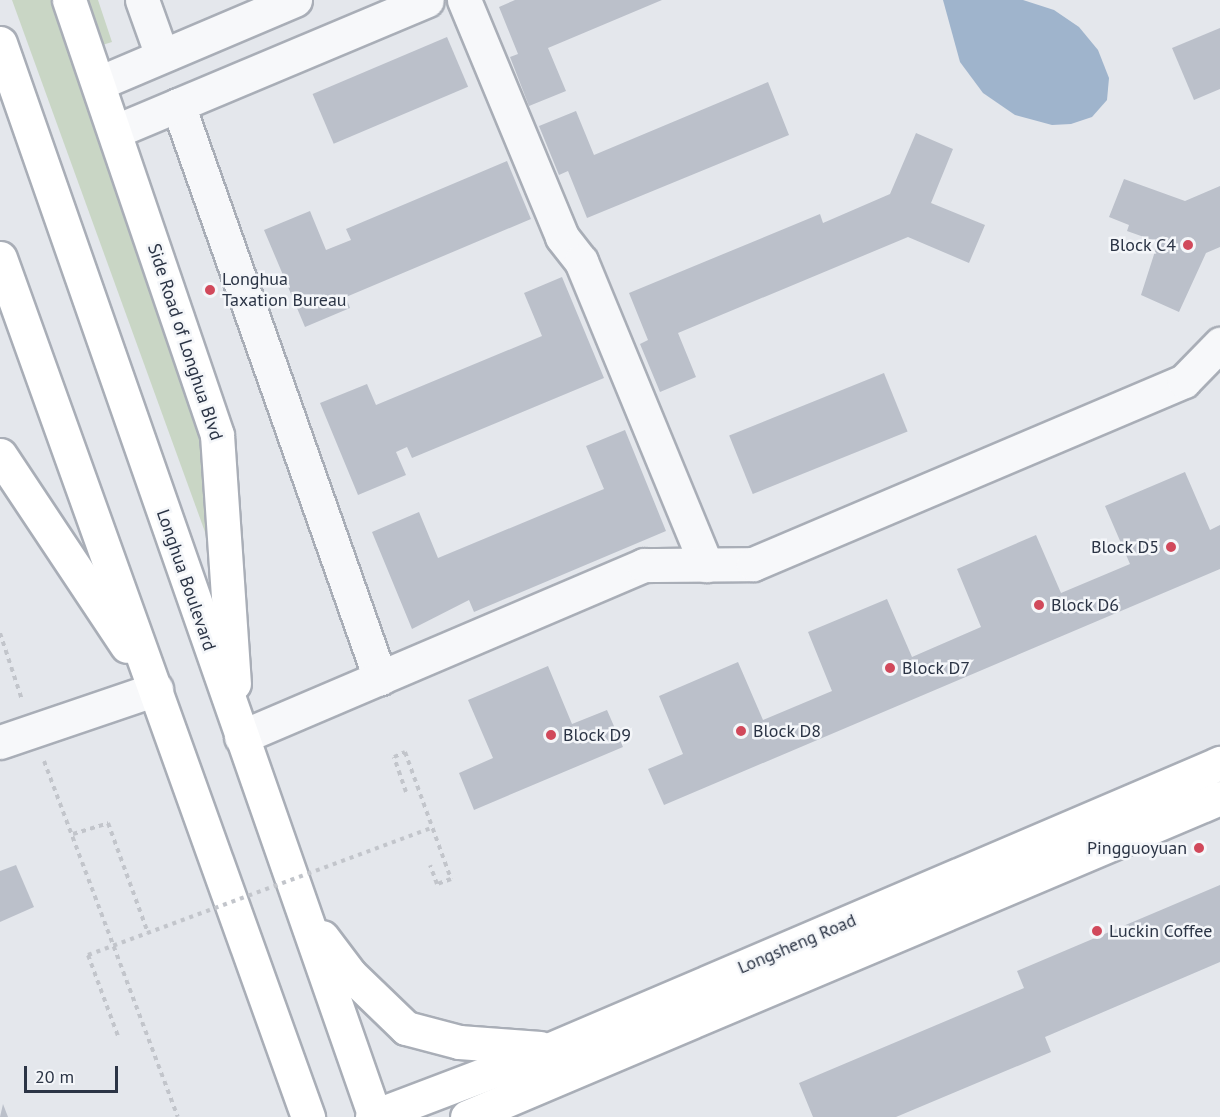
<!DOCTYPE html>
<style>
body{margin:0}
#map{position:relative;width:1220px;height:1117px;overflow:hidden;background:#e4e7ec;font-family:"PT Sans",sans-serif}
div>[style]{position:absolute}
.green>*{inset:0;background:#c9d6c5}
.water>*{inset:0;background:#9fb4cc}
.building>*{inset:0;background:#bbc0ca;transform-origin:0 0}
.path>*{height:4px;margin-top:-2px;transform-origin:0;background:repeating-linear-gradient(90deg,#c2c5cb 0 4.5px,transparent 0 9px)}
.roads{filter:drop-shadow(2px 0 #a9aeb7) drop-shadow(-2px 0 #a9aeb7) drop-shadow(0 2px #a9aeb7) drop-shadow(0 -2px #a9aeb7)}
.minor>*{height:33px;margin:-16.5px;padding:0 16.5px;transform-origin:16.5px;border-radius:16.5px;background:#f7f8fa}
.major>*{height:33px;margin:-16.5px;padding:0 16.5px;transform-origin:16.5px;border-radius:16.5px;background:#fff}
.path-bridge>*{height:4px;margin-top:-2px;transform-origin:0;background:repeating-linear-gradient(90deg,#c2c5cb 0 4.5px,transparent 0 9px)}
.dots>*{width:16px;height:16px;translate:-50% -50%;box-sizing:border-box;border:3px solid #f4f6f9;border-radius:50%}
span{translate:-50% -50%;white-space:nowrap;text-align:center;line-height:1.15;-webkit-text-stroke:5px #f4f6f9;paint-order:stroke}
.poi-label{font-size:18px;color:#2b3445}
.right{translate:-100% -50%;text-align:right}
.left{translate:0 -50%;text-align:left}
.street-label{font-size:18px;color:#2b3445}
.scale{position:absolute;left:24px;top:1066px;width:94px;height:27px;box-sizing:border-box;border:3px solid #2b3445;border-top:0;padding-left:8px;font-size:18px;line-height:21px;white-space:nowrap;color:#2b3445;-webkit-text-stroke:4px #f4f6f9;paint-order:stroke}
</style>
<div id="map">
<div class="green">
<div style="clip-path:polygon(12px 0,51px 0,54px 4px,200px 418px,213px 554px)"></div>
<div style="clip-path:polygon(82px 0,98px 0,112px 42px,96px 47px)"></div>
</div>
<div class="water">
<div style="clip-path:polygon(943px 0,1023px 0,1054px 10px,1079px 27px,1098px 50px,1109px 78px,1107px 100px,1092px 117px,1071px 124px,1052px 125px,1015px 115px,983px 93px,960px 62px)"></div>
</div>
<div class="building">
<div style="clip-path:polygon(515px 0,662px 0,548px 48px,566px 91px,529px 106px,510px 57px,518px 54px,499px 7px)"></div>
<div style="clip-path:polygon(1220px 28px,1220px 89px,1194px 100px,1172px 48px)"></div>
<div style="left:447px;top:37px;width:54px;height:146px;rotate:67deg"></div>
<div style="clip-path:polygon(768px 82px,789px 135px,587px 218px,568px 171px,559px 175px,539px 126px,576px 111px,594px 155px)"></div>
<div style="clip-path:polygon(916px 133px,953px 149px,931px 203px,985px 225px,969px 263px,908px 237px,841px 265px,678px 333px,696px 377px,660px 392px,640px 344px,648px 340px,629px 293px,820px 214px,823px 223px,890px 194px)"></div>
<div style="clip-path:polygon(507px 161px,531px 219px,346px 297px,350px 308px,305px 327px,264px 230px,310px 211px,326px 250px,351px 240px,346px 229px)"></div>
<div style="clip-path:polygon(1124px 179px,1185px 201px,1220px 186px,1220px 247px,1206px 253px,1179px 312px,1141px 295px,1158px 242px,1127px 231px,1129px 225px,1109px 217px)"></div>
<div style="clip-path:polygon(562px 277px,604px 378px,412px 458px,407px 447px,396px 452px,406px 475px,358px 495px,320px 403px,367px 384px,376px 405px,542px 336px,524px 293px)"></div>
<div style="left:884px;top:373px;width:63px;height:167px;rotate:68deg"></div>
<div style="clip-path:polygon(625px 430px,666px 531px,474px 612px,469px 600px,412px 629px,372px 532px,419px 512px,438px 558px,604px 489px,586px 446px)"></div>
<div style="clip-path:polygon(1185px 472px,1210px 530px,1220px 525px,1220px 569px,664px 805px,648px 769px,683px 754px,659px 696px,738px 662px,763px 720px,832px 691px,808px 632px,887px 599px,912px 657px,981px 627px,957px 569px,1036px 535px,1061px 593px,1130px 564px,1105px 506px)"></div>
<div style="clip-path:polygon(548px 666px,572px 724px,607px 710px,623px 747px,474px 810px,459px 773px,493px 758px,468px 700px)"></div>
<div style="clip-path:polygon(16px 865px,34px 907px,0 922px,0 871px)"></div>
<div style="clip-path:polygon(1220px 885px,1220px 962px,1045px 1037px,1051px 1052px,896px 1117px,813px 1117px,799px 1083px,1024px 988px,1017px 971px)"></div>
<div style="clip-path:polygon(3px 1104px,8px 1117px,0 1117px)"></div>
</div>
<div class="path">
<div style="left:0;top:633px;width:71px;rotate:71.8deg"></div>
<div style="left:44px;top:761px;width:380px;rotate:69.4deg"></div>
<div style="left:406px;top:792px;width:37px;rotate:-109deg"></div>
<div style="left:394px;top:757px;width:12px;rotate:-24deg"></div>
<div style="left:405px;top:752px;width:135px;rotate:70.1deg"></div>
<div style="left:451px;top:879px;width:15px;rotate:160deg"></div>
<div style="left:437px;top:884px;width:20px;rotate:-110deg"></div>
<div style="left:73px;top:834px;width:37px;rotate:-17deg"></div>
<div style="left:108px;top:823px;width:117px;rotate:70deg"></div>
<div style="left:88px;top:955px;width:86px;rotate:69.7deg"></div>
</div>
<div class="roads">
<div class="minor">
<div style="left:142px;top:0;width:59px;rotate:70.3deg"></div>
<div style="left:464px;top:0;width:256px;rotate:67.5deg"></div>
<div style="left:562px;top:237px;width:31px;rotate:52deg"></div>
<div style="left:581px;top:261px;width:329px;rotate:67.6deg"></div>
<div style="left:99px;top:83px;width:213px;rotate:-23deg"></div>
<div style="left:178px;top:105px;width:608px;rotate:70.58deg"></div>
<div style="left:116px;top:131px;width:337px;rotate:-22.8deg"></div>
<div style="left:241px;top:737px;width:438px;rotate:-23.1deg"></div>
<div style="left:644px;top:565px;width:109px;rotate:-0.5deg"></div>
<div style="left:753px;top:564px;width:468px;rotate:-23deg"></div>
<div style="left:1184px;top:381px;width:52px;rotate:-45.8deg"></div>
<div style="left:0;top:742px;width:165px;rotate:-18.8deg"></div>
</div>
<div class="major">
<div style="left:69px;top:0;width:459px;rotate:71.2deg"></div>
<div style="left:217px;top:435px;width:249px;rotate:86.1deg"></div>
<div style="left:0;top:43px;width:1138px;rotate:70.75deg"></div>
<div style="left:0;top:258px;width:913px;rotate:70.27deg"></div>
<div style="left:0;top:455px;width:229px;rotate:56.4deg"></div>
<div style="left:322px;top:937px;width:46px;rotate:52.9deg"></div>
<div style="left:350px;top:974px;width:78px;rotate:44deg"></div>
<div style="left:406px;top:1028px;width:55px;rotate:14.8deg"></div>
<div style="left:459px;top:1042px;width:81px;rotate:4.2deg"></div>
<div style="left:372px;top:1117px;width:191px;rotate:-20.8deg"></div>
<div style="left:551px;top:1049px;width:728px;rotate:-23.15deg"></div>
<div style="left:467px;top:1117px;width:818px;rotate:-22.96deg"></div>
</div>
</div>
<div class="path-bridge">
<div style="left:88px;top:955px;width:367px;rotate:-20.3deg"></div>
</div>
<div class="dots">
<div style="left:1188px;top:245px;background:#d1495b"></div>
<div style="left:210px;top:290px;background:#d1495b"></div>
<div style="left:1171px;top:547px;background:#d1495b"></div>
<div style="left:1039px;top:605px;background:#d1495b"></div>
<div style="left:890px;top:668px;background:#d1495b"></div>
<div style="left:741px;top:731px;background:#d1495b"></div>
<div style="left:551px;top:735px;background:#d1495b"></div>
<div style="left:1199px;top:848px;background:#d1495b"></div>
<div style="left:1097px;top:931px;background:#d1495b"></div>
</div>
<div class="poi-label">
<span class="right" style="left:1176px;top:245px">Block C4</span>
<span class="left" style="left:222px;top:290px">Longhua<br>Taxation Bureau</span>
<span class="right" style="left:1159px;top:547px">Block D5</span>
<span class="left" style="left:1051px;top:605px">Block D6</span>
<span class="left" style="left:902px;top:668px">Block D7</span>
<span class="left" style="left:753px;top:731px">Block D8</span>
<span class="left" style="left:563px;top:735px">Block D9</span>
<span class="right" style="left:1187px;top:848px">Pingguoyuan</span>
<span class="left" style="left:1109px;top:931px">Luckin Coffee</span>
</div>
<div class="street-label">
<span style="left:185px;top:342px;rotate:72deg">Side Road of Longhua Blvd</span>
<span style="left:186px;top:580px;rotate:71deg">Longhua Boulevard</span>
<span style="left:797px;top:944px;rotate:-23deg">Longsheng Road</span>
</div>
<div class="scale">20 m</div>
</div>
